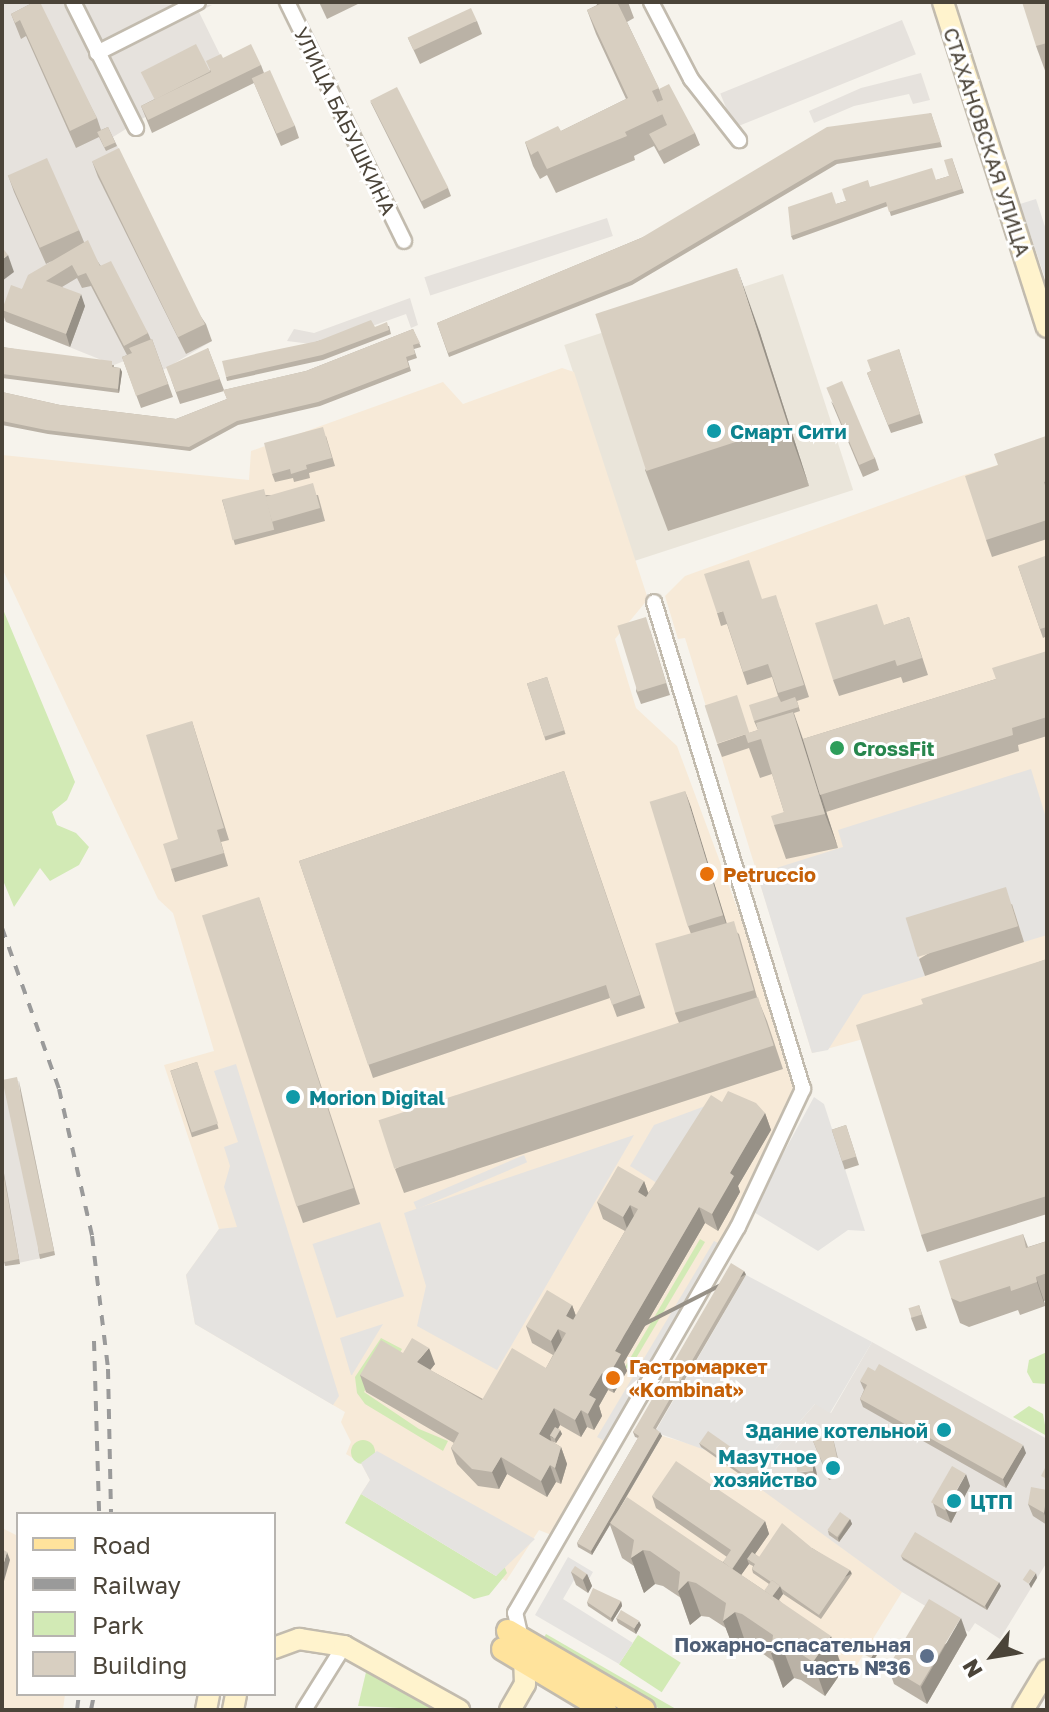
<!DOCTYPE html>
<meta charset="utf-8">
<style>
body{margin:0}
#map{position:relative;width:1049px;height:1712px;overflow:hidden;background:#f6f3ec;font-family:"Golos Text",sans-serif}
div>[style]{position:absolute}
.residential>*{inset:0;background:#eae5da;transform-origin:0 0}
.commercial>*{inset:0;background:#f7ead8}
.industrial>*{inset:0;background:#e6e2dd;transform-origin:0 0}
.green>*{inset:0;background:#d2eab5;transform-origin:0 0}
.round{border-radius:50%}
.parking>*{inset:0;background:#e5e3e0;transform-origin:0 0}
.roads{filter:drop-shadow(2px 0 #c2bbae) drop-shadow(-2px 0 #c2bbae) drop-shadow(0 2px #c2bbae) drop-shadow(0 -2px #c2bbae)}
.minor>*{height:14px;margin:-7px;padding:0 7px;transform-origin:7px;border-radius:7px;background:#fff}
.secondary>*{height:20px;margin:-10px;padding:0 10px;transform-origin:10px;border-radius:10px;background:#fff3cd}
.primary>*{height:22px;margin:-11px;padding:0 11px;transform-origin:11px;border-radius:11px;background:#ffe39c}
.rail>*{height:4px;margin-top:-2px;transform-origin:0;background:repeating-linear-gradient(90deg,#9a9a9a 0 10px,transparent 0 20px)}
.wall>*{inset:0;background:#bab2a6;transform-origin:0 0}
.shaded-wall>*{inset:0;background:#979187;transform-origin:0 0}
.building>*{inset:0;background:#d8cfc1;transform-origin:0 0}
.dots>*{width:22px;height:22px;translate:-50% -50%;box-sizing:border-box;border:4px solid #fff;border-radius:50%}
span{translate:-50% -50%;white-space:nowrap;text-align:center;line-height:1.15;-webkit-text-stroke:6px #fff;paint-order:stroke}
.street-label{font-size:20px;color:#4b4439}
.culture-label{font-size:20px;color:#0d838f;font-weight:700}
.left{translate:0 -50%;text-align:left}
.right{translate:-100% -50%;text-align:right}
.leisure-label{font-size:20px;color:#27864d;font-weight:700}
.food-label{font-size:20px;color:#c56008;font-weight:700}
.service-label{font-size:20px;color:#4e5e75;font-weight:700}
.frame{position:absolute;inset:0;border:4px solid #4b4439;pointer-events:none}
.legend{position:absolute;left:16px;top:1512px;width:260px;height:184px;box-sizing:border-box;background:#fff;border:2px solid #b7b4b0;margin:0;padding:10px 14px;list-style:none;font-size:24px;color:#4b4439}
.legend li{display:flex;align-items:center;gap:16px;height:40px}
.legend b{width:40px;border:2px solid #b7b4b0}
.north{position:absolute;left:953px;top:1616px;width:80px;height:80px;-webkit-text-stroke:6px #fff;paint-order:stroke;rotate:239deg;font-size:22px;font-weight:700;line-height:32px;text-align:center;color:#4b4439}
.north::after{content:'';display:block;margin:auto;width:28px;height:36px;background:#4b4439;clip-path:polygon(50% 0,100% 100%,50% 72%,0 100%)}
</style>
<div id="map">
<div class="residential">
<div style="left:783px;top:274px;width:227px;height:230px;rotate:72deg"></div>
</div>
<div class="commercial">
<div style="clip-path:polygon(562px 368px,574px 372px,648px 599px,615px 639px,636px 708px,677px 746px,797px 1069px,793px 1098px,741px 1211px,554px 1536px,539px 1530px,506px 1581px,361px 1494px,370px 1480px,361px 1463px,346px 1454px,351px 1442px,341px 1422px,345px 1412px,195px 1324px,186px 1275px,219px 1229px,164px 1065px,214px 1051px,173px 913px,158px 899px,2px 568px,2px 455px,249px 480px,251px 451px,443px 382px,463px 404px)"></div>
<div style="clip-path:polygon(1047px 450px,1047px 978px,929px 1021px,812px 1053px,685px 638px,678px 639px,665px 596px,685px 576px,964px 475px)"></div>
<div style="clip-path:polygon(709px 1435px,771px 1478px,762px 1489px,902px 1592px,850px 1676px,616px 1515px,662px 1436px,701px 1447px)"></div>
<div style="clip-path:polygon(2px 1528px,18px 1536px,18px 1694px,65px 1694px,63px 1710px,2px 1710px)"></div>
</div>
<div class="industrial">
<div style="clip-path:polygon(2px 2px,212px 5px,199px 12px,226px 67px,113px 137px,212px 341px,163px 370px,129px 359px,114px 365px,2px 320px)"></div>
<div style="left:902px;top:20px;width:37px;height:196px;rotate:68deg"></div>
<div style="clip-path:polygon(921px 73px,930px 100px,913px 104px,909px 94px,854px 106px,814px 123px,809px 111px,861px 88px)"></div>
<div style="left:607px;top:218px;width:19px;height:192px;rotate:72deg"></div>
<div style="clip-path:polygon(410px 298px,418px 325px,411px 328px,406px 314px,319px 345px,287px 341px,294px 329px,314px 333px)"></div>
<div style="clip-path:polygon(19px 1081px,55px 1255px,5px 1266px,2px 1085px)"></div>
<div style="clip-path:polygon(872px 1342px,1047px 1439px,1047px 1562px,1000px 1639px,975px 1623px,969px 1632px,902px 1592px,762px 1490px,770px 1478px,758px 1469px,816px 1403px,831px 1413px)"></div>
</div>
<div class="green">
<div style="clip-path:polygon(2px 607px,75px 782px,67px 800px,52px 812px,57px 825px,76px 833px,89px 847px,79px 865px,50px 881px,40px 868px,14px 907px,2px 878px)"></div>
<div style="clip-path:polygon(700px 1239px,705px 1242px,629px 1370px,625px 1367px)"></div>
<div style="clip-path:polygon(381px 1338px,402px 1349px,398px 1357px,387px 1352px,364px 1392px,419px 1429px,448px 1441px,443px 1451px,365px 1404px,357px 1393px,355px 1377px)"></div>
<div style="clip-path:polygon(1047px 1352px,1047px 1384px,1033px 1383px,1027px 1372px,1029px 1360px)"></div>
<div style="clip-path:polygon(1029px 1406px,1043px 1414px,1047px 1436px,1013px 1417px)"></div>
<div class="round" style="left:351px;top:1440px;width:24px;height:24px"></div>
<div style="clip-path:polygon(361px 1494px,496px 1576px,504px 1566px,507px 1573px,489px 1595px,474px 1599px,345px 1523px)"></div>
<div style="left:546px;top:1634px;width:151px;height:8px;rotate:30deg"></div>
<div style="left:638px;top:1635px;width:51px;height:35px;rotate:33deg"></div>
<div style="clip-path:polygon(367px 1668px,440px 1710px,358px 1706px)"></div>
</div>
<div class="parking">
<div style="clip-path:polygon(1036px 199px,1047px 233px,1047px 284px,1020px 204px)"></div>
<div style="clip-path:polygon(1031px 769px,1047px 821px,1047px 935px,1024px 942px,1012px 904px,912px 936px,925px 976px,863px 995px,828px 1050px,812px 1053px,757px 874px,843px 847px,838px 830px)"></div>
<div style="clip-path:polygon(236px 1064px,339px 1396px,333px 1405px,195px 1324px,186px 1275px,219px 1229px,237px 1227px,224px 1187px,230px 1166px,224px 1147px,238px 1142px,214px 1071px)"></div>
<div style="clip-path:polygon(814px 1097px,824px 1104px,865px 1231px,848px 1230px,818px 1251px,752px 1211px)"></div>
<div style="clip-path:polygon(708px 1105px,660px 1185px,630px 1166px,654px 1125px)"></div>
<div style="clip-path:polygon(634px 1135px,497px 1370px,417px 1326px,426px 1286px,404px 1213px)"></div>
<div style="left:524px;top:1155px;width:8px;height:120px;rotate:67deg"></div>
<div style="left:380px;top:1222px;width:78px;height:71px;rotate:72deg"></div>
<div style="clip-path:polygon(714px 1241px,720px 1244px,606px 1442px,597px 1437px)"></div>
<div style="clip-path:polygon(746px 1275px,872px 1342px,830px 1413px,815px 1404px,758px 1469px,655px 1432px)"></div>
<div style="clip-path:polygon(383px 1324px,352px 1375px,351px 1375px,340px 1338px)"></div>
<div style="clip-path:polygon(377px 1451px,535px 1539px,496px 1576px,361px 1494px,370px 1480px,361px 1463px)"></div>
<div style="clip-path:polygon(568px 1557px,593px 1572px,589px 1579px,578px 1573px,563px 1599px,633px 1643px,619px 1664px,535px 1615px)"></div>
</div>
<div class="roads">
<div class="minor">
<div style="left:73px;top:2px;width:141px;rotate:63.4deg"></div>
<div style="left:287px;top:2px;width:266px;rotate:63.9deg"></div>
<div style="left:651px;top:2px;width:87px;rotate:62.5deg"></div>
<div style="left:691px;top:79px;width:78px;rotate:51.8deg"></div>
<div style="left:97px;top:53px;width:113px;rotate:-26.8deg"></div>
<div style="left:521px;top:1638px;width:26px;rotate:-103deg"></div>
<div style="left:515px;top:1613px;width:446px;rotate:-60deg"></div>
<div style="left:738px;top:1227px;width:153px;rotate:-64.8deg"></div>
<div style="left:803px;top:1089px;width:509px;rotate:-107.01deg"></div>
<div style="left:304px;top:1710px;width:75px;rotate:-58deg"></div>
</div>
<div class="secondary">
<div style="left:943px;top:2px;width:341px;rotate:72.3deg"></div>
<div style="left:274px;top:1648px;width:27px;rotate:-20deg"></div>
<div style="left:299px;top:1639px;width:46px;rotate:8.8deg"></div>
<div style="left:344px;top:1646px;width:132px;rotate:29.1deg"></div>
<div style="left:206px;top:1710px;width:16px;rotate:-79deg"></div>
<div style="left:233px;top:1710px;width:16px;rotate:-79deg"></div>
<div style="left:510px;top:1710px;width:30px;rotate:-60deg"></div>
<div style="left:525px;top:1684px;width:33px;rotate:-92deg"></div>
<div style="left:1023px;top:1710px;width:47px;rotate:-59deg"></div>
</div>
<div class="primary">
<div style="left:508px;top:1631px;width:157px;rotate:30.2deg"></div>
<div style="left:503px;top:1649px;width:119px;rotate:30.9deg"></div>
</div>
</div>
<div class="rail">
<div style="left:2px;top:928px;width:171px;rotate:70.5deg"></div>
<div style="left:59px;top:1089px;width:151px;rotate:77.3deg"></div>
<div style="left:92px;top:1236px;width:134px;rotate:83.1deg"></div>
<div style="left:108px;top:1369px;width:145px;rotate:88.8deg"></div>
<div style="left:94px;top:1341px;width:173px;rotate:88.3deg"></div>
<div style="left:77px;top:1710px;width:16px;rotate:-83deg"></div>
<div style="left:91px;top:1710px;width:16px;rotate:-79deg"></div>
</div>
<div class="wall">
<div style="clip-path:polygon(34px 2px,97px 118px,101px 130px,108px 127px,117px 146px,106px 151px,99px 137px,76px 148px,26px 36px,21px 39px,11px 14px)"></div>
<div style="clip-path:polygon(319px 2px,362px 2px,327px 19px)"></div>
<div style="clip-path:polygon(596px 2px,628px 2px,634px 18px,627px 22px,659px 89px,695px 133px,700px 145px,664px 164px,654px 146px,634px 156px,635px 160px,556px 193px,547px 175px,540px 179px,533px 166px,525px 142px,561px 131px,626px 99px,596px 34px,587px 10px,597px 5px)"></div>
<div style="clip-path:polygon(1047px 2px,1047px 76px,1036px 46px)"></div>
<div style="clip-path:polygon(477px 21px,482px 34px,420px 64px,408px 38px)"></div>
<div style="clip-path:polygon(223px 58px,261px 65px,264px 73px,295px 126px,299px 138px,281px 146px,254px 83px,152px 133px,141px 106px,209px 71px)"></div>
<div style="clip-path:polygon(370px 101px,448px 188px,451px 196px,424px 209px)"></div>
<div style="clip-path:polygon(931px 113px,942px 147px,837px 164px,632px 285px,449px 357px,437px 323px,641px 238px)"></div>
<div style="clip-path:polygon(952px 158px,964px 193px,891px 216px,888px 206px,793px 240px,791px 236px,836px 204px,846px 201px,870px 187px,936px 180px,949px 176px)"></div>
<div style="clip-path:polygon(92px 161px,206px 324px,212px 341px,186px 354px,98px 177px)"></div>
<div style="clip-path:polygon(8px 175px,79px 230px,84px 242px,148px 333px,151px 340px,152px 339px,173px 397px,141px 408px,122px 357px,127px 355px,91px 286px,82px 288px,77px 278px,62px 287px,85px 306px,70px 347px,6px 322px,2px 312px,2px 308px,52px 261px,46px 264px,14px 192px)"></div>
<div style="clip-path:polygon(389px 326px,391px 334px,323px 360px,227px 381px,226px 377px,318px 341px,375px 327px)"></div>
<div style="clip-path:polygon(413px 329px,421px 347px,414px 349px,417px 358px,408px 361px,411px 371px,320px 406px,238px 425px,190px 451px,48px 434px,2px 425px,2px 392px,60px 405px,176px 419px,227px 399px,224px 391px,180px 404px,171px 379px,208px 348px,224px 390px,306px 371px)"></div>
<div style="clip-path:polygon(759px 330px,809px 486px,668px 531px,645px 470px)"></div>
<div style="clip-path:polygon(2px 347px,114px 365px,114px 367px,120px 368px,122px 372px,119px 393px,2px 378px)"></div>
<div style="clip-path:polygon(899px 349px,923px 423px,891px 433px,867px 373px,871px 371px)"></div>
<div style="clip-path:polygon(831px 401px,875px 458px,879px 470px,863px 477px)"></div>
<div style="clip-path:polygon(326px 436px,335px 466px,309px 473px,310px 478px,294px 482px,293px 478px,275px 482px,272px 474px)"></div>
<div style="clip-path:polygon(1047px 439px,1047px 539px,992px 557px,986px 540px,998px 465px)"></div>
<div style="clip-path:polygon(266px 495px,318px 495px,325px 521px,235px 545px,222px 500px)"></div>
<div style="clip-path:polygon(1047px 563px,1047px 636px,1043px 638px,1018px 566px)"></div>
<div style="clip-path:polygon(762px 599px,780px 608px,809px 697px,797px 701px,800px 711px,794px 713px,803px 739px,996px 679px,1047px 651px,1047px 736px,1018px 745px,1019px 751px,826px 812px,838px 848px,786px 859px,774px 825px,784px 812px,772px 774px,760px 778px,749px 748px,722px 757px,717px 744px,758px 730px,754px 721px,778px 696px,772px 677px,747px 685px,727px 624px,721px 626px,717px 613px)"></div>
<div style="clip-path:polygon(909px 617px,928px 675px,903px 683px,901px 677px,839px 696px,833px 680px,885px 625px)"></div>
<div style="clip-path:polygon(650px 630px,670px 695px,641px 704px,636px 691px)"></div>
<div style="left:547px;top:677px;width:60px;height:21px;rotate:72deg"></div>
<div style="clip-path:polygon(192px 721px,229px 840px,221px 842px,228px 866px,175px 882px,171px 869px,178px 839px)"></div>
<div style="clip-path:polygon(564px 771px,645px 1008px,617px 1017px,610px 998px,373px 1078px,299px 861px)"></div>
<div style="clip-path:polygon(685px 791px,727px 924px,739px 934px,757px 997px,767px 1021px,783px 1069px,404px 1193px,395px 1169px,679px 1023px,675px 1013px,691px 934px,688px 926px)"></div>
<div style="clip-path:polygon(259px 897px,360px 1204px,303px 1223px,297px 1206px)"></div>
<div style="clip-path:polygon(1012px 904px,1024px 942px,925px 976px,919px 959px)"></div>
<div style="clip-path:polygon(1047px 959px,1047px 1214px,927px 1252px,921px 1235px,923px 1004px)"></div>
<div style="left:197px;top:1062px;width:70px;height:28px;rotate:72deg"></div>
<div style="clip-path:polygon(19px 1081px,55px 1255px,40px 1259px,39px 1254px)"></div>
<div style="clip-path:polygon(722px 1102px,765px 1113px,771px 1130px,738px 1186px,740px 1192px,718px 1231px,705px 1223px,624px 1362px,627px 1371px,614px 1393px,608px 1390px,599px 1406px,602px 1416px,594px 1430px,587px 1427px,581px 1437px,560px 1425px,558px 1429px,560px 1430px,562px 1434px,556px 1443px,551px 1441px,561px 1447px,567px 1464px,561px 1484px,556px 1482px,547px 1497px,507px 1474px,499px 1489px,478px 1486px,457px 1464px,451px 1448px,454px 1443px,366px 1392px,360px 1375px,403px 1353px,435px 1364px,430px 1370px,483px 1399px,546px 1368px,553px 1355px,532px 1343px,526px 1326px,572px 1305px,576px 1316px,625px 1231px,603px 1219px,597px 1202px,644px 1181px,648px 1193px)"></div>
<div style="left:846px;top:1125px;width:42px;height:15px;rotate:72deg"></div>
<div style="clip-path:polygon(2px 1162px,20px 1264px,5px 1266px,2px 1253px)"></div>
<div style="clip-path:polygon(1023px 1234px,1028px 1247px,1047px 1241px,1047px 1300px,1044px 1301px,1045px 1306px,1020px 1315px,1018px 1310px,969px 1327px,960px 1323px,951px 1298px)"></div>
<div style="clip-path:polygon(evenodd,744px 1271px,746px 1275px,656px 1429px,662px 1436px,620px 1508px,723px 1562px,727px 1557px,656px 1508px,652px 1496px,765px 1521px,769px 1534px,755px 1554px,759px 1557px,812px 1548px,852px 1574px,821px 1619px,783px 1594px,779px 1600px,843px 1670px,825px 1696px,801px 1680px,794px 1678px,783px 1688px,773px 1661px,755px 1648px,747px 1647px,736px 1655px,726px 1628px,709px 1617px,701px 1616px,690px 1625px,681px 1598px,663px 1586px,655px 1584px,644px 1593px,634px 1566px,622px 1558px,610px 1525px,592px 1555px,578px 1547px,577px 1543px,638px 1438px,635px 1437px,633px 1432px,744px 1271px,749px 1564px,753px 1566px,752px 1569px,753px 1573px,769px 1584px,765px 1591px,741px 1575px,749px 1564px)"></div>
<div style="clip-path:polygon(919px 1305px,927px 1328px,916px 1331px,911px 1318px)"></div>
<div style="clip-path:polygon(860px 1381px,1026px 1453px,1006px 1488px,863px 1407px,860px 1399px,864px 1390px)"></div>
<div style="clip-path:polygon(832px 1434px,842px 1475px,829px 1480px,813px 1441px)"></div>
<div style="clip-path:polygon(699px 1443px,769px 1473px,771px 1478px,762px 1490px,701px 1447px)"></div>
<div style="clip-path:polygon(816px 1470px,818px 1483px,803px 1486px,798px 1473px)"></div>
<div style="clip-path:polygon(970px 1486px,951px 1523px,937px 1516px,933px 1503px)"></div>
<div style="clip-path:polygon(1047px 1490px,1047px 1525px,1033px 1516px,1028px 1504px)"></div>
<div style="clip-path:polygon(850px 1519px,852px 1524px,839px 1542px,829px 1535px,828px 1531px)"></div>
<div style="clip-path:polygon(901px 1556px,1001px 1586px,987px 1610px,903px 1560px)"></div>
<div style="clip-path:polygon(571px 1572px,587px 1574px,592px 1586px,588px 1593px,576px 1585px)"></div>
<div style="clip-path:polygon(621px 1601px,622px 1606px,612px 1622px,588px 1606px,587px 1602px)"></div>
<div style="clip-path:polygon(616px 1618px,641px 1625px,636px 1634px,618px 1623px)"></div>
<div style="clip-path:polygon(967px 1635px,927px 1704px,894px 1684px,888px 1667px)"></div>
</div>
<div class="shaded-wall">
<div style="clip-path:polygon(8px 255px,14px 272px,2px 281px,2px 260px)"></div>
<div style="clip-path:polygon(737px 268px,759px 330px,809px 486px,787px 425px)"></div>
<div style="clip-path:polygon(81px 294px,85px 306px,70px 347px,66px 334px)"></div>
<div style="clip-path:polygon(120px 368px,122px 372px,119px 393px,118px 389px)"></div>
<div style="clip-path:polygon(793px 712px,805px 746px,838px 848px,825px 814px)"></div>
<div style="clip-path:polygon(685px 791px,691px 807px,729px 932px,723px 915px)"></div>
<div style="clip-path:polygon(765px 1113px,771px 1130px,738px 1186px,740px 1192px,718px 1231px,712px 1214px,730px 1173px)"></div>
<div style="clip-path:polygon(644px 1181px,650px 1198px,644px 1209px,638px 1192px)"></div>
<div style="clip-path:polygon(630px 1205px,636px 1222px,629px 1234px,623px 1217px)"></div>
<div style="clip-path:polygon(699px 1207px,705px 1223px,624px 1362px,627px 1371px,614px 1393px,608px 1377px,615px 1351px)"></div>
<div style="left:744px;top:1271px;width:4px;height:181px;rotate:63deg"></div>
<div style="clip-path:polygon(1036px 1277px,1044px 1301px,1045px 1306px,1037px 1282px)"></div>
<div style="clip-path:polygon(572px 1305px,578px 1322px,566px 1316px)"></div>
<div style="clip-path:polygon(558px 1329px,564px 1346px,557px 1358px,551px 1341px)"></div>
<div style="clip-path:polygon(429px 1348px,435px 1364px,423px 1379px,417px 1362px)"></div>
<div style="clip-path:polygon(602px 1373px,608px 1390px,599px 1406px,602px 1416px,594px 1430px,588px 1414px,589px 1395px)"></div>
<div style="clip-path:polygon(554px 1408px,560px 1425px,553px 1438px,550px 1436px,551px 1440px,545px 1450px,539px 1434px)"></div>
<div style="clip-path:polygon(581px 1410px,587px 1427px,581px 1437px,575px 1420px)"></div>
<div style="clip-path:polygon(560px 1430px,562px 1434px,556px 1443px,555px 1439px)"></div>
<div style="clip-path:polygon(660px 1432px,662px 1436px,592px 1555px,591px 1551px)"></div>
<div style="clip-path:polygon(1023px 1445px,1026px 1453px,1006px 1488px,1003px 1479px)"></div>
<div style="clip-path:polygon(561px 1447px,567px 1464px,561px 1484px,555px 1468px)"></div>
<div style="clip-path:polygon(501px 1457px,507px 1474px,499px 1489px,492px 1472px)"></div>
<div style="clip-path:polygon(812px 1457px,816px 1470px,818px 1483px,813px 1471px)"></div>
<div style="clip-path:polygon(550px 1465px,556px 1482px,547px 1497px,541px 1481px)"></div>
<div style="clip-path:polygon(769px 1473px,771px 1478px,762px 1490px,761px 1485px)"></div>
<div style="clip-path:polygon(966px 1474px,970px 1486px,951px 1523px,946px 1510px)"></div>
<div style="clip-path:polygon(1045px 1506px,1047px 1510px,1047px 1521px,1044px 1513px)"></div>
<div style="clip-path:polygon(850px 1519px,852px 1524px,839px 1542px,838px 1538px)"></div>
<div style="clip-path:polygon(765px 1521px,769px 1534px,750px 1561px,747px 1559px,749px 1564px,729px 1592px,725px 1580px)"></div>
<div style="clip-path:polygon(643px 1550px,655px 1584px,644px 1593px,631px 1558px)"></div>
<div style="clip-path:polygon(7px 1552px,10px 1560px,2px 1588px,2px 1569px)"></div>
<div style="left:850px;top:1570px;width:4px;height:55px;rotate:63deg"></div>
<div style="clip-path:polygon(1036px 1573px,1037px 1578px,1031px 1588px,1029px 1584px)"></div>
<div style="clip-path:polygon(587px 1574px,592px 1586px,588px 1593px,583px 1580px)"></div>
<div style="clip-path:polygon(688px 1581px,701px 1616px,690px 1625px,678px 1591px)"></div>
<div style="clip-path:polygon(999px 1582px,1001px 1586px,987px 1610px,985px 1605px)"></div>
<div style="clip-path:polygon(780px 1586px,783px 1594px,766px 1618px,763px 1609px)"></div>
<div style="clip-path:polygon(621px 1601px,622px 1606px,612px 1622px,611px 1618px)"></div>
<div style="clip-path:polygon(735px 1612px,747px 1647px,736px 1655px,723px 1621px)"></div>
<div style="clip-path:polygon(961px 1618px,967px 1635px,927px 1704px,921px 1687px)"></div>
<div style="clip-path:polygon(639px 1621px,641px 1625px,636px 1634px,634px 1629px)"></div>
<div style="clip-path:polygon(831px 1636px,843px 1670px,825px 1696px,813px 1662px)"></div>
<div style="clip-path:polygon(781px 1644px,794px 1678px,783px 1688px,771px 1653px)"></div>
<div style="clip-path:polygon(875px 1651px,877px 1655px,872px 1663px,871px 1658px)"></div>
</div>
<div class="building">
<div style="clip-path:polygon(34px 2px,40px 2px,97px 118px,70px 131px,20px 20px,15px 23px,11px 14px)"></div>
<div style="clip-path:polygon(599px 2px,617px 2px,659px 88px,652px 91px,663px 114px,625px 132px,627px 136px,547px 169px,538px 151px,531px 155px,525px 142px,558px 126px,561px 131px,628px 98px,587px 10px,600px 4px)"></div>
<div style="clip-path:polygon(1022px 2px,1047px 2px,1047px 43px,1036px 46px)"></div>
<div style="left:471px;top:8px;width:14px;height:70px;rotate:65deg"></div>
<div style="left:196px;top:44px;width:31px;height:62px;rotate:63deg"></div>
<div style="clip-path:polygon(251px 44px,261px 65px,148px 120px,141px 106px,211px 72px,206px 61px,221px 54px,223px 58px)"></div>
<div style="left:270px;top:70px;width:61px;height:20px;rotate:66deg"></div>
<div style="clip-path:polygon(669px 84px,695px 133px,659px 151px,649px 134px,667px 125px,657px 102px,663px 100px,659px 89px)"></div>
<div style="left:397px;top:87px;width:113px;height:30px;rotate:63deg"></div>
<div style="clip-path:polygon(931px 113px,941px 142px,835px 160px,631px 281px,448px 353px,437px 323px,641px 238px,827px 127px)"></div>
<div style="left:108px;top:127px;width:17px;height:12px;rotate:65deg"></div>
<div style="left:119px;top:148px;width:196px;height:30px;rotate:64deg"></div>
<div style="left:47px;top:158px;width:79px;height:43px;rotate:66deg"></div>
<div style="clip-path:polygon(952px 158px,962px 189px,889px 212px,886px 202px,791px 236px,788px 207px,832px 192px,836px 204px,846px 201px,842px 189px,868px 180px,870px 187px,932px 168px,936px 180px,949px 176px,944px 160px)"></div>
<div style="clip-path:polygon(88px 240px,100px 266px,111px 261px,148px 333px,124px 346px,86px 273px,78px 276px,72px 265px,46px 281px,81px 294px,66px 334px,2px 310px,11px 285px,22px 289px,28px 275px)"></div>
<div style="clip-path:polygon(2px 247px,8px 255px,2px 260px)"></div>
<div style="left:737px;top:268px;width:165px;height:149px;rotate:72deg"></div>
<div style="clip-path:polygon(371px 320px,375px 327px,387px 322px,389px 330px,322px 355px,226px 377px,222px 361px,318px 341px)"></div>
<div style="clip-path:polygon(413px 329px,420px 343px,413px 345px,415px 354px,406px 357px,409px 367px,318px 402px,237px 421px,189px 447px,46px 430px,2px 421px,2px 392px,60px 405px,176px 419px,227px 399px,223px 390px,306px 371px)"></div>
<div style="clip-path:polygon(152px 339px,168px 384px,136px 396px,122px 357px,132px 353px,129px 348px)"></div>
<div style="clip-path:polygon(2px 347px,112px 361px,112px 367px,120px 368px,118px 389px,2px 374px)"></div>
<div style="clip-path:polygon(208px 348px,220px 379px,176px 392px,166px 367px)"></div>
<div style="clip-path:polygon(899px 349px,920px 414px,888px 425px,867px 373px,871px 371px,867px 360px)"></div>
<div style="left:842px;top:381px;width:84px;height:17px;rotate:67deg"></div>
<div style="clip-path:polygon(323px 427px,332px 458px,306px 465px,307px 469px,291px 474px,290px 469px,272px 474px,264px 443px)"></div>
<div style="clip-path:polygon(1046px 436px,1047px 481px,1044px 482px,1047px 491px,1047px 520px,986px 540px,965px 476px,998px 465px,994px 454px)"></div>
<div style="left:313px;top:483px;width:26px;height:50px;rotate:74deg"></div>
<div style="left:264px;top:489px;width:42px;height:43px;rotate:76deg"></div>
<div style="clip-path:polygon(1045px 556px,1047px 563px,1047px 627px,1040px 629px,1018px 566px)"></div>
<div style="clip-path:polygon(749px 560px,762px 599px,776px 595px,804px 685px,778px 693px,768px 664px,743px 672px,723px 611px,717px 613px,704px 574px)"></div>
<div style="clip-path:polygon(877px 604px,884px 625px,909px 617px,922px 658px,897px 666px,895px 660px,833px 680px,815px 623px)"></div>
<div style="left:646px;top:617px;width:69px;height:30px;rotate:73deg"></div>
<div style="clip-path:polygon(1047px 651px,1047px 717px,1012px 728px,1013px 735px,820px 795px,803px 739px,996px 679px,992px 668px)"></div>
<div style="left:547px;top:677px;width:56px;height:21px;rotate:72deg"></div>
<div style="left:737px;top:695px;width:40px;height:34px;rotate:72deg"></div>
<div style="clip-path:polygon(778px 696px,781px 702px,795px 697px,799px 707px,754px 721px,749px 705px)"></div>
<div style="clip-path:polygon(793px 712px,825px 814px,774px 825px,771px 816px,784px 812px,761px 739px,748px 743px,745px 734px,758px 730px,756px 723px)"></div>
<div style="clip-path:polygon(192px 721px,224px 828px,217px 830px,224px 853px,171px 869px,163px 844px,178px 839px,146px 735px)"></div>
<div style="clip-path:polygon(564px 771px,640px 995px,612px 1005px,606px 985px,368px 1065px,299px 861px)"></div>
<div style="left:685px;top:791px;width:130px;height:37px;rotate:73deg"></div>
<div style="left:1006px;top:887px;width:41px;height:105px;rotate:73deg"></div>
<div style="left:259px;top:897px;width:306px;height:60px;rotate:72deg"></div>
<div style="left:734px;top:921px;width:72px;height:82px;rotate:74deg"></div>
<div style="clip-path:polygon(1047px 959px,1047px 1196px,921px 1235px,856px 1025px,923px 1004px,921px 999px)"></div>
<div style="left:758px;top:997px;width:51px;height:399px;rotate:72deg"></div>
<div style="left:197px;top:1062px;width:65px;height:28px;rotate:71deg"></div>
<div style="left:17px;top:1077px;width:178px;height:15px;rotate:78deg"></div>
<div style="clip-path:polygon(728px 1091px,756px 1103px,765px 1113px,730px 1173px,734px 1176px,712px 1214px,699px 1207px,615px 1351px,621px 1354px,608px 1377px,602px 1373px,589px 1395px,596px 1399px,588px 1414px,581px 1410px,575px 1420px,554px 1408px,539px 1434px,561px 1447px,555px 1468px,550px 1465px,541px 1481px,501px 1457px,492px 1472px,472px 1469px,451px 1448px,459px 1433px,360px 1375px,381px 1340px,403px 1353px,412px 1338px,429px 1348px,417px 1362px,482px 1400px,512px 1348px,546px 1368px,566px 1333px,558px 1329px,551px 1341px,526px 1326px,547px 1290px,572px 1305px,566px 1316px,573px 1320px,638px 1209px,630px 1205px,623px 1217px,597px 1202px,618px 1166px,644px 1181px,638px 1192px,646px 1197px,711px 1095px,722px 1102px)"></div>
<div style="left:846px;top:1125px;width:33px;height:15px;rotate:72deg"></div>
<div style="clip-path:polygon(2px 1166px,19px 1259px,4px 1262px,2px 1253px)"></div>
<div style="clip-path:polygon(1023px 1234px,1026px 1248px,1047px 1241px,1047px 1273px,1036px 1277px,1037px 1282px,1011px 1291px,1010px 1286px,960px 1302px,951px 1298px,939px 1261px)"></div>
<div style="clip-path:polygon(731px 1263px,744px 1271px,653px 1428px,660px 1432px,591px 1551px,577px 1543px,639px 1436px,633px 1432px)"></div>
<div style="left:919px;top:1305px;width:10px;height:11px;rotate:73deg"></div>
<div style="clip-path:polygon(879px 1364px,1023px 1445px,1003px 1479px,860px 1399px,867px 1385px,860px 1381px,868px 1367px,875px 1371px)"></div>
<div style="left:555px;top:1427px;width:6px;height:10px;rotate:31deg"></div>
<div style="left:708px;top:1431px;width:74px;height:15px;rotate:35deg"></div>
<div style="clip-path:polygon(832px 1434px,839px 1467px,826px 1471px,813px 1441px)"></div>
<div style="left:812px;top:1457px;width:14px;height:16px;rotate:86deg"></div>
<div style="clip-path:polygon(676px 1461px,765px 1521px,732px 1569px,723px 1562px,731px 1550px,652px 1496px)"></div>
<div style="clip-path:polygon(1047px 1464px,1047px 1479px,1041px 1476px)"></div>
<div style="left:952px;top:1466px;width:16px;height:42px;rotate:30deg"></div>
<div style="clip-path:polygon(1031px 1487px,1047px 1490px,1047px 1506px,1045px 1506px,1044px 1513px,1028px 1504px)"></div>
<div style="clip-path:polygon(627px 1497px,831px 1636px,813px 1662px,789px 1646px,781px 1644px,771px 1653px,773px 1635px,742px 1614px,735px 1612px,723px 1621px,726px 1603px,696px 1583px,688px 1581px,678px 1591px,680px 1572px,650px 1551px,643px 1550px,631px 1558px,634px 1540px,610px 1523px)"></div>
<div style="left:840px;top:1512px;width:12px;height:22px;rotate:35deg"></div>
<div style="clip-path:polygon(782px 1523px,812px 1548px,850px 1570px,819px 1615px,782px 1589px,780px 1586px,772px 1580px,771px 1582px,752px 1569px,755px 1564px,747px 1559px,752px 1552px,759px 1557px)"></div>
<div style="left:915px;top:1532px;width:98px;height:28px;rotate:31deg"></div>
<div style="clip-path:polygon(2px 1549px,7px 1552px,2px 1569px)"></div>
<div style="left:575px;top:1566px;width:14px;height:7px;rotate:34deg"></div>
<div style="left:1030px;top:1569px;width:7px;height:13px;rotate:34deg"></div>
<div style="left:772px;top:1580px;width:10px;height:13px;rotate:37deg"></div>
<div style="clip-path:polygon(593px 1588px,621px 1601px,611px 1618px,587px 1602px)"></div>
<div style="left:929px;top:1599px;width:37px;height:79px;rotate:31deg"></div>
<div style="left:621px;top:1610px;width:21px;height:9px;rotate:31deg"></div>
<div style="clip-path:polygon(868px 1646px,875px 1651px,871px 1658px,863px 1654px)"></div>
</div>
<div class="dots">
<div style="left:714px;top:431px;background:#0f9aa8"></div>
<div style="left:837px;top:748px;background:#2e9e5b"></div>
<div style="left:707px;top:874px;background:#e8710a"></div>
<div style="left:293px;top:1097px;background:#0f9aa8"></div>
<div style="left:613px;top:1378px;background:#e8710a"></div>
<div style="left:944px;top:1430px;background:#0f9aa8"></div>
<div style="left:833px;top:1468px;background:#0f9aa8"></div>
<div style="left:954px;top:1501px;background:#0f9aa8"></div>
<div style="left:927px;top:1656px;background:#5c6f8a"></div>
</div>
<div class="street-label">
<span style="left:345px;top:121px;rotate:64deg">УЛИЦА БАБУШКИНА</span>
<span style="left:987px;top:142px;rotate:72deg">СТАХАНОВСКАЯ УЛИЦА</span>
</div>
<div class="culture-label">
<span class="left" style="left:730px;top:431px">Смарт Сити</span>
<span class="left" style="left:309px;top:1097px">Morion Digital</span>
<span class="right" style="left:928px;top:1430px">Здание котельной</span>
<span class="right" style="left:817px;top:1468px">Мазутное<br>хозяйство</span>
<span class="left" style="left:970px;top:1501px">ЦТП</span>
</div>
<div class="leisure-label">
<span class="left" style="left:853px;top:748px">CrossFit</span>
</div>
<div class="food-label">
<span class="left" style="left:723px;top:874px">Petruccio</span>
<span class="left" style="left:629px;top:1378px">Гастромаркет<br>«Kombinat»</span>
</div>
<div class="service-label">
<span class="right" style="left:911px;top:1656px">Пожарно-спасательная<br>часть №36</span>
</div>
<div class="frame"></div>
<ul class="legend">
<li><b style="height:10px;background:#ffe39c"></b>Road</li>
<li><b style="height:10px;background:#9a9a9a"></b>Railway</li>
<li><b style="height:22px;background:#d2eab5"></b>Park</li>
<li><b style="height:22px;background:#d8cfc1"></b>Building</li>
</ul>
<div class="north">N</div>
</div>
